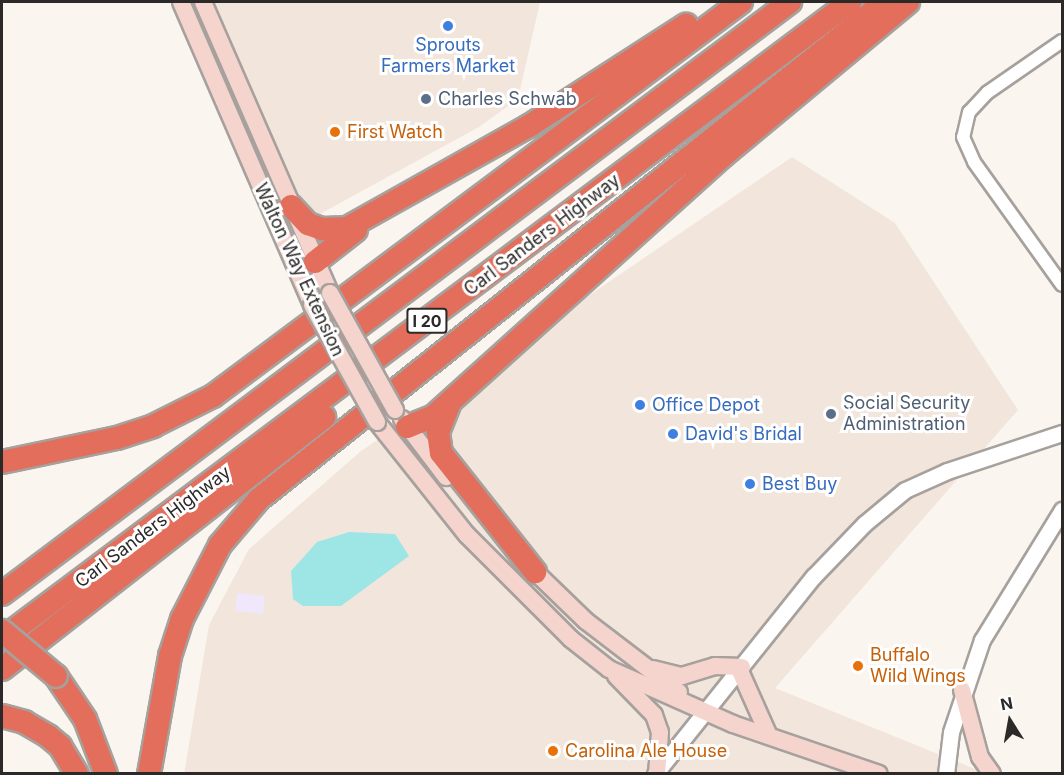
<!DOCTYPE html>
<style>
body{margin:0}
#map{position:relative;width:1064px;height:775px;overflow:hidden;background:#fbf5f0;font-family:Inter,sans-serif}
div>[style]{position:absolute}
.built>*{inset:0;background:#f2e6dc}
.industrial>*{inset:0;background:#f0e7fd;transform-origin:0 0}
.water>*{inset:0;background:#9ee6e6}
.roads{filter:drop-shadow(2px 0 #a7a19d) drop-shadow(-2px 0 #a7a19d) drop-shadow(0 2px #a7a19d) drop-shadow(0 -2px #a7a19d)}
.minor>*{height:12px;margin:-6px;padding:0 6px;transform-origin:6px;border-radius:6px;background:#fff}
.tertiary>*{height:15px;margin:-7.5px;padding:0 7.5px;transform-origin:7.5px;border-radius:7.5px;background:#fff}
.secondary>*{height:16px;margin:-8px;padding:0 8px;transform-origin:8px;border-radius:8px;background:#f6d4ce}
.motorway>*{height:22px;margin:-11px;padding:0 11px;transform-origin:11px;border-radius:11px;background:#e26e5b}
.bridges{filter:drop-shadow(2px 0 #a7a19d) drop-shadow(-2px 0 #a7a19d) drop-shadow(0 2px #a7a19d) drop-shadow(0 -2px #a7a19d)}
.secondary-bridge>*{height:16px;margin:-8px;padding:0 8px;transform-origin:8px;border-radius:8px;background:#f6d4ce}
.motorway-bridge>*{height:22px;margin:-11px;padding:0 11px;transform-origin:11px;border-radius:11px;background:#e26e5b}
.dots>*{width:16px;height:16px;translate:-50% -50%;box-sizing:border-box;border:3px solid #fff;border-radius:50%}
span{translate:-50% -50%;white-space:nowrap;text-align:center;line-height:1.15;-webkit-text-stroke:6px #fff;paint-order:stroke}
.shield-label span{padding:2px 4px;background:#fff;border:2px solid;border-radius:4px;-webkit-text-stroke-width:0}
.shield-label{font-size:16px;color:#2c2a29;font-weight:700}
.shop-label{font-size:18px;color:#366cbe}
.left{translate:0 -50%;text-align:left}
.service-label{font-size:18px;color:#4e5e75}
.food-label{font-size:18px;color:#c56008}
.street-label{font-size:18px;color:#2c2a29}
.frame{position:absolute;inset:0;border:3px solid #2c2a29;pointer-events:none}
.north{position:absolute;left:980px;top:691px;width:60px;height:60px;-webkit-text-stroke:4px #fff;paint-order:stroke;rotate:349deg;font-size:16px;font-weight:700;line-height:24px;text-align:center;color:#2c2a29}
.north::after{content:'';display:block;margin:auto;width:21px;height:27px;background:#2c2a29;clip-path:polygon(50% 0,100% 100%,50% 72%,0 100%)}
</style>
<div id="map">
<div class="built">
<div style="clip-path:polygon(209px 2px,540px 2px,518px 99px,479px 127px,309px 220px,298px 209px)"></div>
<div style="clip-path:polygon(792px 157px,895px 223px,1018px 410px,775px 688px,985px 773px,184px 774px,209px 625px,249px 549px,361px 451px)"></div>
</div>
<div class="industrial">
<div style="left:237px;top:593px;width:28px;height:18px;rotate:6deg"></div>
</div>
<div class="water">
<div style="clip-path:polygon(349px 532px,395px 534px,409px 556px,341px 606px,303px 606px,293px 599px,291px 571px,317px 542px)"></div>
</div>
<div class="roads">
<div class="minor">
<div style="left:1062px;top:41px;width:91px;rotate:145.3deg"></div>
<div style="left:987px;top:93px;width:26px;rotate:133deg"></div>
<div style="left:969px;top:112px;width:26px;rotate:103deg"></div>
<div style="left:963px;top:137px;width:27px;rotate:66deg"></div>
<div style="left:974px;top:162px;width:151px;rotate:54.4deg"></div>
</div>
<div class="tertiary">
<div style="left:655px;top:774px;width:253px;rotate:-51.3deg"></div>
<div style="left:813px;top:577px;width:74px;rotate:-46.1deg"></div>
<div style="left:864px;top:524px;width:53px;rotate:-39.7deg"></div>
<div style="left:905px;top:490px;width:46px;rotate:-24.3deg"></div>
<div style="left:947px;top:471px;width:121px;rotate:-18.3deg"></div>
<div style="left:946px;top:774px;width:42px;rotate:-83.2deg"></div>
<div style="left:951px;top:732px;width:97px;rotate:-71.4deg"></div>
<div style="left:982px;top:640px;width:153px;rotate:-58.4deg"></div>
</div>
<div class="secondary">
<div style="left:181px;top:2px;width:330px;rotate:66.6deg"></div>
<div style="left:203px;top:2px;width:318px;rotate:66.4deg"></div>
<div style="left:402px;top:419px;width:73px;rotate:52.8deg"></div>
<div style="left:377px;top:422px;width:144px;rotate:51.5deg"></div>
<div style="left:467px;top:535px;width:147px;rotate:45deg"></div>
<div style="left:571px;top:639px;width:48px;rotate:38.3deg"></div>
<div style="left:609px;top:669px;width:136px;rotate:23.9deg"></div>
<div style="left:733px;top:724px;width:154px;rotate:18.9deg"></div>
<div style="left:527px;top:564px;width:82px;rotate:44deg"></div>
<div style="left:586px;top:621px;width:117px;rotate:37.4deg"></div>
<div style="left:653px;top:669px;width:30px;rotate:14deg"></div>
<div style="left:682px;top:676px;width:34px;rotate:-17deg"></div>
<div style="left:715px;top:666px;width:27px;rotate:2deg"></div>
<div style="left:740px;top:671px;width:71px;rotate:66deg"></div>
<div style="left:616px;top:676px;width:54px;rotate:45.7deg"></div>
<div style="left:654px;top:715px;width:18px;rotate:71deg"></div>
<div style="left:660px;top:732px;width:39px;rotate:94deg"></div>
<div style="left:962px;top:690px;width:69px;rotate:75deg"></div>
<div style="left:980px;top:757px;width:21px;rotate:55deg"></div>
</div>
<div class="motorway">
<div style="left:291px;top:206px;width:25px;rotate:47deg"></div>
<div style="left:308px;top:224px;width:15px;rotate:20deg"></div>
<div style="left:322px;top:229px;width:25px;rotate:-2deg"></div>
<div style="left:347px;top:228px;width:209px;rotate:-29.3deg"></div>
<div style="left:529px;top:126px;width:187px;rotate:-32.8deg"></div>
<div style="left:315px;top:262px;width:52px;rotate:-38deg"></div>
<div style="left:449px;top:405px;width:29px;rotate:112deg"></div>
<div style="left:438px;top:432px;width:21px;rotate:82deg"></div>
<div style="left:441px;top:453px;width:152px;rotate:51.7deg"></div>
<div style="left:407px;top:427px;width:29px;rotate:-22deg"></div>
<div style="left:434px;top:416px;width:390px;rotate:-42deg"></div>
<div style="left:724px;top:155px;width:239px;rotate:-39.7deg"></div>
<div style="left:2px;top:462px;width:117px;rotate:-11.8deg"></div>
<div style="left:117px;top:438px;width:38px;rotate:-18deg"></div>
<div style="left:153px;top:426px;width:67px;rotate:-26.6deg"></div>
<div style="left:213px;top:396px;width:659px;rotate:-36.73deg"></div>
<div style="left:2px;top:594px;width:986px;rotate:-36.92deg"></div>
<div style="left:2px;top:639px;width:1061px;rotate:-36.91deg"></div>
<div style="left:2px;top:669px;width:409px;rotate:-38deg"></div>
<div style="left:56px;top:676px;width:52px;rotate:56deg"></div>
<div style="left:85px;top:719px;width:59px;rotate:69.1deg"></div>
<div style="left:2px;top:716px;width:23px;rotate:15deg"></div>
<div style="left:24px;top:722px;width:28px;rotate:30deg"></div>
<div style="left:48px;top:736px;width:16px;rotate:40deg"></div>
<div style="left:60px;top:746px;width:33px;rotate:59deg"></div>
<div style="left:149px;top:774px;width:120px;rotate:-79.9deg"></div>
<div style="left:170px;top:656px;width:39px;rotate:-72deg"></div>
<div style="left:182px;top:619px;width:83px;rotate:-62.8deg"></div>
<div style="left:220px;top:545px;width:60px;rotate:-49.7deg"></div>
<div style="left:259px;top:499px;width:799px;rotate:-38.45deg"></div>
</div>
</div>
<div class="bridges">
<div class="secondary-bridge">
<div style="left:330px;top:293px;width:134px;rotate:60.9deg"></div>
<div style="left:312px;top:305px;width:134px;rotate:60.9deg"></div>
</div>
<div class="motorway-bridge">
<div style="left:2px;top:631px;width:70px;rotate:39.8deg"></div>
</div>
</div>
<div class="dots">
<div style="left:448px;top:26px;background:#3f7fe0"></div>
<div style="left:426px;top:99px;background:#5c6f8a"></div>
<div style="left:335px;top:132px;background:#e8710a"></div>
<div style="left:640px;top:405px;background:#3f7fe0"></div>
<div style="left:831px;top:414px;background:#5c6f8a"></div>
<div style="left:673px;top:434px;background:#3f7fe0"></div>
<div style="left:750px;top:484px;background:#3f7fe0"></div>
<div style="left:858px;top:666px;background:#e8710a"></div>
<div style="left:553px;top:751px;background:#e8710a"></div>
</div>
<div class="shield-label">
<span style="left:427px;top:321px">I 20</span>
</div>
<div class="shop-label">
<span style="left:448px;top:56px">Sprouts<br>Farmers Market</span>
<span class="left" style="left:652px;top:405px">Office Depot</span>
<span class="left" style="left:685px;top:434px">David's Bridal</span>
<span class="left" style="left:762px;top:484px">Best Buy</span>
</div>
<div class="service-label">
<span class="left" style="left:438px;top:99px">Charles Schwab</span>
<span class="left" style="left:843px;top:414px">Social Security<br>Administration</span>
</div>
<div class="food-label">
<span class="left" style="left:347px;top:132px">First Watch</span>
<span class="left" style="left:870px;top:666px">Buffalo<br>Wild Wings</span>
<span class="left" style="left:565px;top:751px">Carolina Ale House</span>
</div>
<div class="street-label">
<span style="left:542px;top:235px;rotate:-37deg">Carl Sanders Highway</span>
<span style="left:299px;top:270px;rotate:65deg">Walton Way Extension</span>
<span style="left:153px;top:527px;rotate:-37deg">Carl Sanders Highway</span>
</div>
<div class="frame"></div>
<div class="north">N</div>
</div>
